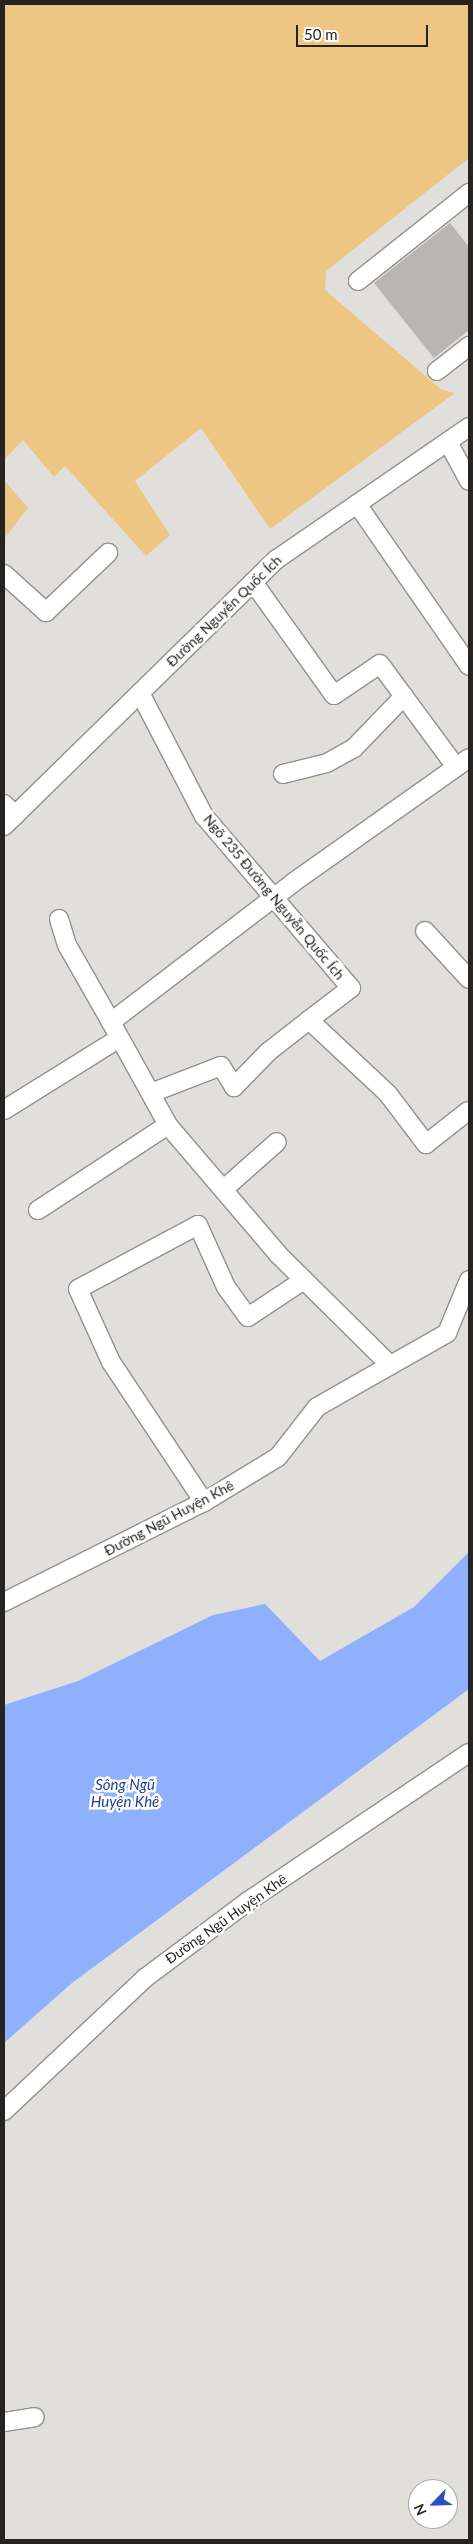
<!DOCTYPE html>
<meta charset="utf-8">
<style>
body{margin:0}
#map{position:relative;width:473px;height:2544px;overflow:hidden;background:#e1dfdb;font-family:Lato,sans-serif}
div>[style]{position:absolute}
.green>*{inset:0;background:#edc683}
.water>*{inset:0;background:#8fb1fd}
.building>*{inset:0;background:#b8b5b2}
.roads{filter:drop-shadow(1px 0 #93918e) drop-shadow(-1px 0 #93918e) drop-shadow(0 1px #93918e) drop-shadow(0 -1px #93918e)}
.minor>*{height:18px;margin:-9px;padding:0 9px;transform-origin:9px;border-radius:9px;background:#fff}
span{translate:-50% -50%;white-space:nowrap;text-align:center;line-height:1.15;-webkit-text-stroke:5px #fff;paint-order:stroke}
.street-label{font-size:14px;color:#252423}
.water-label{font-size:15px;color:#214095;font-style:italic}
.frame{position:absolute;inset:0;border:5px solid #252423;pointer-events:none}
.north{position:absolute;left:408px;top:2479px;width:50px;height:50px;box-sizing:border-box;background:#fff;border:1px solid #a8a7a7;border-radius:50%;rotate:246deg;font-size:14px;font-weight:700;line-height:20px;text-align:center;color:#252423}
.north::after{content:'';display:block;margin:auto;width:18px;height:22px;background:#2a50bf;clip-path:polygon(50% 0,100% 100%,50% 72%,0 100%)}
.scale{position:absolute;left:296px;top:25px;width:132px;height:22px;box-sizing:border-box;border:2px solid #252423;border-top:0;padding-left:6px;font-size:15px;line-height:18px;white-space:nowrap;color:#252423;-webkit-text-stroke:4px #fff;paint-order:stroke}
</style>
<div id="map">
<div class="green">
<div style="clip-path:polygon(4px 4px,469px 4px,469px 158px,326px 271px,325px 290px,442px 390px,455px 393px,270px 529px,201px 428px,135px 481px,170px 535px,146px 556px,65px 466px,54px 477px,23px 440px,4px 460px)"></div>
<div style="clip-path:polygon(4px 480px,28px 508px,4px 539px)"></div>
</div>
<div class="water">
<div style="clip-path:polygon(469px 1552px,469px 1689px,72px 1983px,4px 2043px,4px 1705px,78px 1681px,213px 1615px,265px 1604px,320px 1661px,414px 1607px)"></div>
</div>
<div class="building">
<div style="clip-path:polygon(450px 223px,469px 247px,469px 330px,434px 358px,374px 283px)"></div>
</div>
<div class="roads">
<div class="minor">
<div style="left:358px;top:281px;width:142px;rotate:-38.4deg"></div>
<div style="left:437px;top:371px;width:41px;rotate:-38deg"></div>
<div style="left:448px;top:442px;width:44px;rotate:61.7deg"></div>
<div style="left:357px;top:504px;width:197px;rotate:55.3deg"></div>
<div style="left:4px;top:574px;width:57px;rotate:42.1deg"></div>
<div style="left:46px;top:612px;width:86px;rotate:-43.6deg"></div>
<div style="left:253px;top:582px;width:139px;rotate:54.4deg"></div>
<div style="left:334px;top:695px;width:55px;rotate:-34deg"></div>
<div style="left:380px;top:664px;width:128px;rotate:53.6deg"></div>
<div style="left:140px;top:693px;width:139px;rotate:62.5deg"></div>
<div style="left:204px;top:816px;width:226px;rotate:49.5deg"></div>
<div style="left:351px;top:988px;width:53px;rotate:142.7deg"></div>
<div style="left:309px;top:1020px;width:108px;rotate:43.1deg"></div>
<div style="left:388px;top:1094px;width:63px;rotate:52.8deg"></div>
<div style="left:426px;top:1144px;width:53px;rotate:-38.2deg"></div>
<div style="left:283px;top:774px;width:45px;rotate:-14deg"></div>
<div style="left:327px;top:763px;width:31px;rotate:-29deg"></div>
<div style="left:354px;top:748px;width:72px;rotate:-46.1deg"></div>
<div style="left:4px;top:804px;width:16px;rotate:45deg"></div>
<div style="left:4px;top:826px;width:382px;rotate:-44.4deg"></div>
<div style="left:277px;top:559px;width:233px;rotate:-34.5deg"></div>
<div style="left:59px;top:919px;width:27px;rotate:73deg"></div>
<div style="left:67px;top:945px;width:89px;rotate:60.3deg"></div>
<div style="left:425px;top:931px;width:65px;rotate:47.5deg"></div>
<div style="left:151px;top:1093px;width:75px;rotate:-21.1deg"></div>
<div style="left:221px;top:1066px;width:25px;rotate:58deg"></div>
<div style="left:234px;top:1087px;width:49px;rotate:-45.8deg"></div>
<div style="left:268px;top:1052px;width:52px;rotate:-38deg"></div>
<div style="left:4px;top:1110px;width:134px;rotate:-31.9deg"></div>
<div style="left:225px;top:1188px;width:69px;rotate:-41.5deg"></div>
<div style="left:38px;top:1210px;width:155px;rotate:-33.2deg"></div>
<div style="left:390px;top:1365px;width:158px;rotate:-135.3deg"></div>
<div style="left:278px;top:1254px;width:170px;rotate:-130.5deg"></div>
<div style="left:168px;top:1125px;width:118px;rotate:-119deg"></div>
<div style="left:111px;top:1022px;width:230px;rotate:-37.4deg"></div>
<div style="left:294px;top:882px;width:214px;rotate:-35.3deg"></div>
<div style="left:204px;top:1502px;width:168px;rotate:-123.6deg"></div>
<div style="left:111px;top:1362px;width:80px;rotate:-114.3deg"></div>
<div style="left:78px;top:1289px;width:136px;rotate:-28.1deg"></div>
<div style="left:198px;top:1225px;width:68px;rotate:65.7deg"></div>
<div style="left:226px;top:1287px;width:37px;rotate:54deg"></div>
<div style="left:248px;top:1317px;width:67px;rotate:-33.5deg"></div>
<div style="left:4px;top:1602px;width:224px;rotate:-26.6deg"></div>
<div style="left:204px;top:1502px;width:87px;rotate:-31.3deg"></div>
<div style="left:278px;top:1457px;width:63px;rotate:-52deg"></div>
<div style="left:317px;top:1407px;width:150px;rotate:-29.6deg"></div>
<div style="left:447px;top:1333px;width:57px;rotate:-67.5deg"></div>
<div style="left:4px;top:2111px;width:194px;rotate:-43.3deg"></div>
<div style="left:145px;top:1978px;width:127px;rotate:-36.7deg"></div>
<div style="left:247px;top:1902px;width:267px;rotate:-33.9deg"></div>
<div style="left:4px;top:2422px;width:31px;rotate:-9deg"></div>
</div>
</div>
<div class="street-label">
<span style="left:224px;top:611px;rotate:-44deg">Đường Nguyễn Quốc Ích</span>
<span style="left:274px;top:897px;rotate:50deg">Ngõ 235 Đường Nguyễn Quốc Ích</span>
<span style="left:169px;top:1518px;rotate:-28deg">Đường Ngũ Huyện Khê</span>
<span style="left:226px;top:1919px;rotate:-35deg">Đường Ngũ Huyện Khê</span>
</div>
<div class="water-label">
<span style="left:125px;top:1793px">Sông Ngũ<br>Huyện Khê</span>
</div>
<div class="frame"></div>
<div class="north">N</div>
<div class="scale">50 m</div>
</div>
